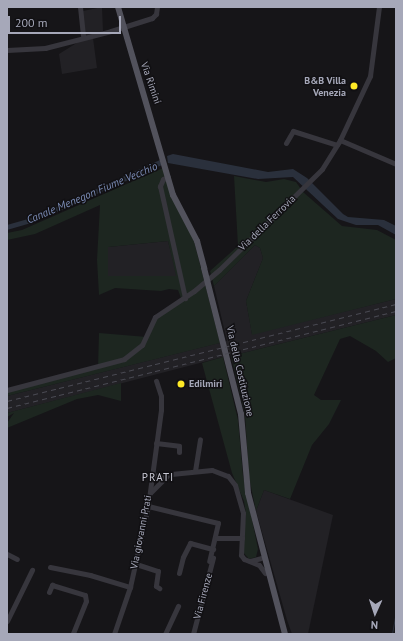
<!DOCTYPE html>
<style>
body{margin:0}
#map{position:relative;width:403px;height:641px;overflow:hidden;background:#161518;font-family:"PT Sans",sans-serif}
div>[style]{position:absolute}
.built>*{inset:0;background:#222125}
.green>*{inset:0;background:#1d2620}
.water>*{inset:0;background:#2a303c}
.stream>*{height:1px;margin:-0.5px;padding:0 0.5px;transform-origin:0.5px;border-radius:0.5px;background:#2a303c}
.minor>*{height:5px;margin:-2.5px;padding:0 2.5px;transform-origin:2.5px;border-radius:2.5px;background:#37363d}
.major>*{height:6px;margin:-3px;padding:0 3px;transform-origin:3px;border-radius:3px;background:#52525c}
.rail>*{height:1px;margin-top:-0.5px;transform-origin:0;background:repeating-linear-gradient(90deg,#494952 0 5px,transparent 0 9px)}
.dots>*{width:11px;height:11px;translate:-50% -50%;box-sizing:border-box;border:2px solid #111013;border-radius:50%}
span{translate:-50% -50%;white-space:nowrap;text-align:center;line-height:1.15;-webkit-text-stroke:3px #111013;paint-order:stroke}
.poi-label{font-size:10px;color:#a6a8b9;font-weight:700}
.right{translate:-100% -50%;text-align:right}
.left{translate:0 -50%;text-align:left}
.street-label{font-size:10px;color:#a6a8b9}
.water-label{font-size:11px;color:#7b8cb6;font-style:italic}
.neighbourhood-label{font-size:11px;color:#c8c8d4;letter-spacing:1px}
.frame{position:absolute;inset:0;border:8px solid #a6a8b9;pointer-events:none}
.north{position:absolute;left:355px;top:593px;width:40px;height:40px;-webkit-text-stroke:3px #111013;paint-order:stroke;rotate:183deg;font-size:11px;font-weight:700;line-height:16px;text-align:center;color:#a6a8b9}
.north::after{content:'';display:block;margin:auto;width:14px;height:18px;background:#a6a8b9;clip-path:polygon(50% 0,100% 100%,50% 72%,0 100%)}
.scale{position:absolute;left:8px;top:16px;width:113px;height:18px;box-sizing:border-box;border:2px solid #a6a8b9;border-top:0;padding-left:5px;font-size:12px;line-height:14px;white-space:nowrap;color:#a6a8b9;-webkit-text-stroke:3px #111013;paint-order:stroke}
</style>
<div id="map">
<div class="built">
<div style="clip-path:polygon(102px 7px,103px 31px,93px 38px,97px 68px,62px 74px,59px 54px,83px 39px,83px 11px)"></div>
<div style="clip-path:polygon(168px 241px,177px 276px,108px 276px,108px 247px)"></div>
<div style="clip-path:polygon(255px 245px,260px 248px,263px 258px,246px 301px,252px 334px,396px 299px,396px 315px,231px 356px,229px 350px,223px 351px,223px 357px,7px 413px,7px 396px,227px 341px,214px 286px)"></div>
<div style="clip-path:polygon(264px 490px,333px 515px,308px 634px,292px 634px,287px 620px,256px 511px)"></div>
</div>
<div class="green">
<div style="clip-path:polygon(evenodd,163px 168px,194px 241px,220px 343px,7px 396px,7px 390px,98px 368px,99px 333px,147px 337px,153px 322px,181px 298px,178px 290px,169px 289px,161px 291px,115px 288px,99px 295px,97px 260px,100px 205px,35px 234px,7px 240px,7px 233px,22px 230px,163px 168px,168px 241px,176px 276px,108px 276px,108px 247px,168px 241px)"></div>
<div style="clip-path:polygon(234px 176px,266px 182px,284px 179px,296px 182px,303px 192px,342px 226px,377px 230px,396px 240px,396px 299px,252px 335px,246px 301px,263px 258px,260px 248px,255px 245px,214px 286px,210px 271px,238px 246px)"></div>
<div style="clip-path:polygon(396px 315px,396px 358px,388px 362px,376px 351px,350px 336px,340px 339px,314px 395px,321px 400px,341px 400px,329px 424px,312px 445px,290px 499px,264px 490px,256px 511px,249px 477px,245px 415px,231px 356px)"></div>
<div style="clip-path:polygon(223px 357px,238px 420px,243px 476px,258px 549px,256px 557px,249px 559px,242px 551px,246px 514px,244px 501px,232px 473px,202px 363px)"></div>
<div style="clip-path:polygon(121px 383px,121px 401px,98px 395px,77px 399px,7px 428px,7px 423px,14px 413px,7px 417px,7px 413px)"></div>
</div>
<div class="water">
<div style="clip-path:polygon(173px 154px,268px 172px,293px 169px,307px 178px,343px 214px,348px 217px,384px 220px,396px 226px,396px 235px,378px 225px,356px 225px,338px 219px,293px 177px,258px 179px,168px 163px,167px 156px)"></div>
<div style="clip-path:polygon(160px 160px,162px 165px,81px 201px,38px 221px,7px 230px,7px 225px,35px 217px)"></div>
</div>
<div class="stream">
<div style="left:392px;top:634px;width:23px;rotate:-80deg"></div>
</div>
<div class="minor">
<div style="left:80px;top:7px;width:29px;rotate:84deg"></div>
<div style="left:7px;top:50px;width:38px;rotate:-3deg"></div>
<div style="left:45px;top:48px;width:68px;rotate:-14.4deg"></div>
<div style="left:111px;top:31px;width:43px;rotate:-17.6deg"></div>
<div style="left:152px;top:18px;width:6px;rotate:-45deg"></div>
<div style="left:156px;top:14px;width:7px;rotate:-82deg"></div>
<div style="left:340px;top:140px;width:61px;rotate:23.2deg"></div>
<div style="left:286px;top:143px;width:14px;rotate:-60deg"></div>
<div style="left:293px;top:131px;width:46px;rotate:17.7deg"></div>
<div style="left:168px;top:177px;width:5px;rotate:158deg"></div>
<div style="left:163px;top:179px;width:8px;rotate:113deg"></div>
<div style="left:160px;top:186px;width:115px;rotate:77.4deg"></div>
<div style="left:7px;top:390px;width:121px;rotate:-14.8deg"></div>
<div style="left:124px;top:359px;width:23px;rotate:-38deg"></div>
<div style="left:142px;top:345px;width:31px;rotate:-65deg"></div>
<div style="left:155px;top:317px;width:47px;rotate:-33.7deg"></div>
<div style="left:194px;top:291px;width:33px;rotate:-40deg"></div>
<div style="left:219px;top:270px;width:144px;rotate:-44.4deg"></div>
<div style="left:322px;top:169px;width:34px;rotate:-58deg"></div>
<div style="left:340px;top:140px;width:71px;rotate:-64.9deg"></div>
<div style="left:370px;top:76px;width:70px;rotate:-82.6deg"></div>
<div style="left:156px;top:443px;width:23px;rotate:7deg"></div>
<div style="left:179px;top:446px;width:6px;rotate:90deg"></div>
<div style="left:195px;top:471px;width:32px;rotate:-81deg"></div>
<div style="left:151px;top:476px;width:61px;rotate:-5.6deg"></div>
<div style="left:212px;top:470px;width:17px;rotate:21deg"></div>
<div style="left:228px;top:476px;width:11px;rotate:52deg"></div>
<div style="left:235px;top:485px;width:29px;rotate:74deg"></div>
<div style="left:243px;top:513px;width:42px;rotate:92.7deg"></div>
<div style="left:241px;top:555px;width:5px;rotate:53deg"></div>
<div style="left:244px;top:559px;width:16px;rotate:22deg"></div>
<div style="left:259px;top:565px;width:10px;rotate:53deg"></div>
<div style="left:151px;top:492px;width:24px;rotate:-45deg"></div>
<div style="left:148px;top:506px;width:72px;rotate:13.7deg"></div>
<div style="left:218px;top:523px;width:39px;rotate:103deg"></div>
<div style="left:216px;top:538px;width:26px"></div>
<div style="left:7px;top:554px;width:11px;rotate:27deg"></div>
<div style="left:250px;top:561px;width:11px;rotate:-15deg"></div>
<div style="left:136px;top:564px;width:23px;rotate:18deg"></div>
<div style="left:158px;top:571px;width:15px;rotate:98deg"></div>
<div style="left:156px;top:586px;width:4px;rotate:34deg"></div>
<div style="left:50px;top:567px;width:41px;rotate:11.3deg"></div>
<div style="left:90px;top:575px;width:42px;rotate:16.7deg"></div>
<div style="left:179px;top:573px;width:16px;rotate:-76deg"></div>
<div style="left:183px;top:557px;width:16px;rotate:-63deg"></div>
<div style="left:190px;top:543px;width:24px;rotate:15deg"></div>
<div style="left:49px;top:592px;width:8px;rotate:-67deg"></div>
<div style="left:52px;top:585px;width:34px;rotate:17deg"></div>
<div style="left:85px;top:595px;width:6px;rotate:81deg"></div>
<div style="left:86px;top:601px;width:35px;rotate:112deg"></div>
<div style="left:7px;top:621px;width:57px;rotate:-63.9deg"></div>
<div style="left:114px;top:634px;width:50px;rotate:-71.2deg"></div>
<div style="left:130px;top:587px;width:83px;rotate:-77.5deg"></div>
<div style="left:148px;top:506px;width:97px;rotate:-82.3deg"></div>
<div style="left:161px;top:410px;width:14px;rotate:-90deg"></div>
<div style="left:161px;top:396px;width:16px;rotate:-108deg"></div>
<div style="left:165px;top:634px;width:31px;rotate:-65deg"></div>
<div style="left:193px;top:634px;width:79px;rotate:-75.3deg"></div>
</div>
<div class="major">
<div style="left:118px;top:7px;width:196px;rotate:73.7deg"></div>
<div style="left:173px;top:195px;width:52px;rotate:62.4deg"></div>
<div style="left:197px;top:241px;width:28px;rotate:75deg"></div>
<div style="left:204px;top:268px;width:151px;rotate:75.8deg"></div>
<div style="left:241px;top:414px;width:79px;rotate:84.9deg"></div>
<div style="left:248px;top:493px;width:146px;rotate:75.3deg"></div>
</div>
<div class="rail">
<div style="left:7px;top:401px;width:401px;rotate:-14deg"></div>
<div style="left:7px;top:408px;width:401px;rotate:-14deg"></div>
</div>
<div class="dots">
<div style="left:354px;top:86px;background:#fee926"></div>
<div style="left:181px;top:384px;background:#fee926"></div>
</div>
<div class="poi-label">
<span class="right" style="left:346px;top:86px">B&amp;B Villa<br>Venezia</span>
<span class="left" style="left:189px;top:384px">Edilmiri</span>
</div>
<div class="street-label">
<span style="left:151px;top:83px;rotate:71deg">Via Rimini</span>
<span style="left:267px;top:223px;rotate:-44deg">Via della Ferrovia</span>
<span style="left:240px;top:371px;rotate:77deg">Via della Costituzione</span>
<span style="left:141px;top:532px;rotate:-79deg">Via giovanni Prati</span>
<span style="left:203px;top:596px;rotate:-75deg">Via Firenze</span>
</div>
<div class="water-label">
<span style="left:92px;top:193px;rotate:-23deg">Canale Menegon Fiume Vecchio</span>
</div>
<div class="neighbourhood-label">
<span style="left:158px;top:477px">PRATI</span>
</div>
<div class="frame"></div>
<div class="north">N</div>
<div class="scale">200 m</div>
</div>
